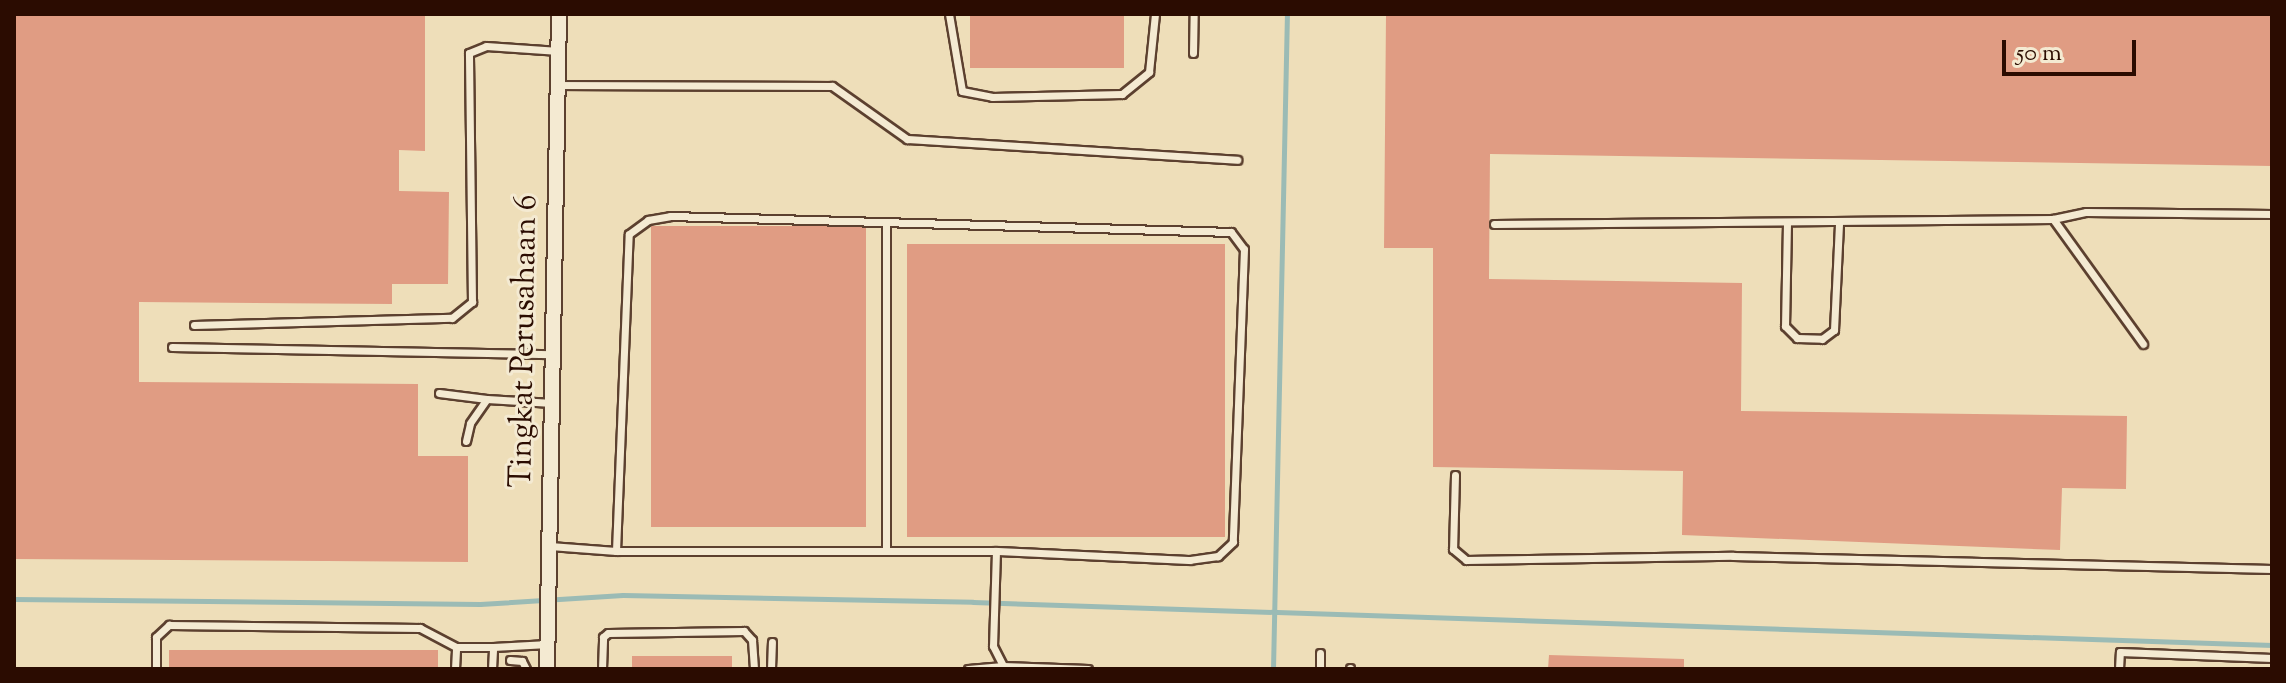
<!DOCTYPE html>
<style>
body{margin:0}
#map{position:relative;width:2286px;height:683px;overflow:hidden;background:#eedeb9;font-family:"Sorts Mill Goudy",serif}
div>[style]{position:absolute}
.stream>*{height:5px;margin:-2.5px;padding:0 2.5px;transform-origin:2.5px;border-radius:2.5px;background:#9bbbb5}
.building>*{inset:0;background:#e09c83;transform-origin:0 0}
.roads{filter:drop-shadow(2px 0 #5c402f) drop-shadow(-2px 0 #5c402f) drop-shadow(0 2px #5c402f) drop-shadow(0 -2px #5c402f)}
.lane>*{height:7px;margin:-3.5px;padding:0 3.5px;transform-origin:3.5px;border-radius:3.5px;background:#f4ead2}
.street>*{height:14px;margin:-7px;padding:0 7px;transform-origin:7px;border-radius:7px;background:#f4ead2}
span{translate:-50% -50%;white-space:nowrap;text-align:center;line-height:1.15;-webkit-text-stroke:6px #f4ead2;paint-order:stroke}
.street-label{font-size:32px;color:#2b0c01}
.frame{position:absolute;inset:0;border:16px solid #2b0c01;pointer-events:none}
.scale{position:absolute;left:2002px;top:40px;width:134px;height:36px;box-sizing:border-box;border:4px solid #2b0c01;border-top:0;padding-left:10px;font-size:24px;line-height:28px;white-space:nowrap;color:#2b0c01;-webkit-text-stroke:6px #f4ead2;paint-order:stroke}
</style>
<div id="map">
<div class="stream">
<div style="left:14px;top:599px;width:466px;rotate:0.6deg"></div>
<div style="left:480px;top:604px;width:143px;rotate:-3.6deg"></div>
<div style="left:623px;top:595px;width:350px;rotate:1.1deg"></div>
<div style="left:973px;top:602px;width:1300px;rotate:1.9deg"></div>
<div style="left:1273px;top:669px;width:655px;rotate:-88.78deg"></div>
</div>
<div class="building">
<div style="clip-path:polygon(14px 14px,425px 14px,425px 151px,399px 150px,399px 191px,449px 192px,448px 284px,392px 284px,392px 304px,139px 302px,139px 382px,418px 384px,418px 456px,468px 456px,468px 562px,14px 559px)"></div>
<div style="left:970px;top:14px;width:154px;height:54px"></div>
<div style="clip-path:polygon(1386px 14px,2272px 14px,2272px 166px,1490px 154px,1489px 279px,1742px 283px,1741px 411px,2127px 416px,2126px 489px,2062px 488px,2060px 550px,1682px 535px,1683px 471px,1433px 467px,1433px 248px,1384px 248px)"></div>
<div style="left:651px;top:226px;width:215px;height:301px"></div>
<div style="left:907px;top:244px;width:318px;height:293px"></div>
<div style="left:169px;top:650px;width:269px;height:19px"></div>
<div style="clip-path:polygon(1549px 655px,1684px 659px,1684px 669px,1548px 669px)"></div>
<div style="left:632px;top:656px;width:100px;height:13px"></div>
</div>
<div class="roads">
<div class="lane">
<div style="left:949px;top:14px;width:78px;rotate:80.4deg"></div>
<div style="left:962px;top:91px;width:31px;rotate:11deg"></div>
<div style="left:992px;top:97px;width:130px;rotate:-1.3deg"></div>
<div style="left:1122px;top:94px;width:35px;rotate:-39deg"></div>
<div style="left:1149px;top:72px;width:58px;rotate:-84.1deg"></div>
<div style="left:1193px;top:53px;width:39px;rotate:-89deg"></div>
<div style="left:558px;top:85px;width:274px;rotate:0.2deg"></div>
<div style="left:832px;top:86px;width:92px;rotate:35.2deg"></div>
<div style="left:907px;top:139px;width:331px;rotate:3.6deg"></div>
<div style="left:2053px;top:219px;width:154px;rotate:54.2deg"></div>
<div style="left:1787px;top:223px;width:103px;rotate:91.1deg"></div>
<div style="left:1785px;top:326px;width:17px;rotate:45deg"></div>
<div style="left:1797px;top:338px;width:25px;rotate:2deg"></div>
<div style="left:1822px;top:339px;width:15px;rotate:-37deg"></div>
<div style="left:1834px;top:330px;width:108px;rotate:-87.3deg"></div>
<div style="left:1494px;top:224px;width:559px;rotate:-0.51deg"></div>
<div style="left:2053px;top:219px;width:34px;rotate:-12deg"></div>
<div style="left:2086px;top:212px;width:186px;rotate:0.6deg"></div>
<div style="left:194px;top:325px;width:258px;rotate:-1.6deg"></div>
<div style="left:452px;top:318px;width:26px;rotate:-39deg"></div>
<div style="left:472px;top:302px;width:249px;rotate:-90.7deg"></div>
<div style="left:469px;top:53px;width:18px;rotate:-22deg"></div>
<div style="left:486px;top:46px;width:73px;rotate:3.9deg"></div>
<div style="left:172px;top:347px;width:381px;rotate:1.1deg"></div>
<div style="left:439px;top:393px;width:48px;rotate:7.1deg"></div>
<div style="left:466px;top:441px;width:18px;rotate:-77deg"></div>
<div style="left:470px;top:423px;width:29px;rotate:-55deg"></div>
<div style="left:487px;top:399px;width:65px;rotate:3.5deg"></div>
<div style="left:1455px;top:475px;width:74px;rotate:91.5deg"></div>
<div style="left:1453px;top:549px;width:17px;rotate:40deg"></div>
<div style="left:1466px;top:560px;width:267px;rotate:-0.9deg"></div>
<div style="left:1733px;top:556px;width:539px;rotate:1.38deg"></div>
<div style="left:550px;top:546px;width:66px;rotate:4.3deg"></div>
<div style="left:886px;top:548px;width:325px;rotate:-90deg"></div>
<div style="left:996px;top:551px;width:380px;rotate:180deg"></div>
<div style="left:616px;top:551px;width:317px;rotate:-87.7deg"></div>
<div style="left:629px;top:234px;width:24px;rotate:-36deg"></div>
<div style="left:648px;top:220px;width:22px;rotate:-10deg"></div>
<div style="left:670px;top:216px;width:561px;rotate:1.63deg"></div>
<div style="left:1231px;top:232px;width:21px;rotate:53deg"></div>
<div style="left:1244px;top:249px;width:293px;rotate:92.2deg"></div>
<div style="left:1233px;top:542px;width:21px;rotate:137deg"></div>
<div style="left:1218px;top:556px;width:28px;rotate:172deg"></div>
<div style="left:1190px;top:560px;width:194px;rotate:-177.3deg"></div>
<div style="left:996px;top:551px;width:95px;rotate:91.8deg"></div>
<div style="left:993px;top:646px;width:22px;rotate:63deg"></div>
<div style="left:1003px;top:666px;width:85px;rotate:2deg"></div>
<div style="left:1320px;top:653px;width:16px;rotate:90deg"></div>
<div style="left:510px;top:660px;width:12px;rotate:5deg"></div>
<div style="left:522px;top:661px;width:9px;rotate:63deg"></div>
<div style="left:156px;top:669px;width:32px;rotate:-90deg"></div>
<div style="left:156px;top:637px;width:18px;rotate:-43deg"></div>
<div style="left:169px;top:625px;width:251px;rotate:0.7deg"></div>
<div style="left:420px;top:628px;width:41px;rotate:27.8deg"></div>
<div style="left:456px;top:647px;width:37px"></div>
<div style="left:455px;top:669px;width:22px;rotate:-87deg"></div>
<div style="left:492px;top:669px;width:22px;rotate:-87deg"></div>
<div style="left:493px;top:647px;width:55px;rotate:-3.1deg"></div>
<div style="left:602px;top:669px;width:32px;rotate:-88deg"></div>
<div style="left:603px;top:637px;width:6px;rotate:-39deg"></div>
<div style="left:608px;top:633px;width:136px;rotate:-0.8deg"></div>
<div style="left:744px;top:631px;width:12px;rotate:48deg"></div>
<div style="left:752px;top:640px;width:29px;rotate:86deg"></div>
<div style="left:771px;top:669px;width:27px;rotate:-88deg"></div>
<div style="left:968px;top:669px;width:35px;rotate:-5deg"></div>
<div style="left:1350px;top:669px;width:1px;rotate:-90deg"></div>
<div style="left:2119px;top:669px;width:17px;rotate:-87deg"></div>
<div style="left:2120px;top:652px;width:152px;rotate:2.3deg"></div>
</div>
<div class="street">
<div style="left:547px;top:669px;width:655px;rotate:-88.95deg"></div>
</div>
</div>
<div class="street-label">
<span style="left:525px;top:341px;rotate:-89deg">Tingkat Perusahaan 6</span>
</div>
<div class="frame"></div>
<div class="scale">50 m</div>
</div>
